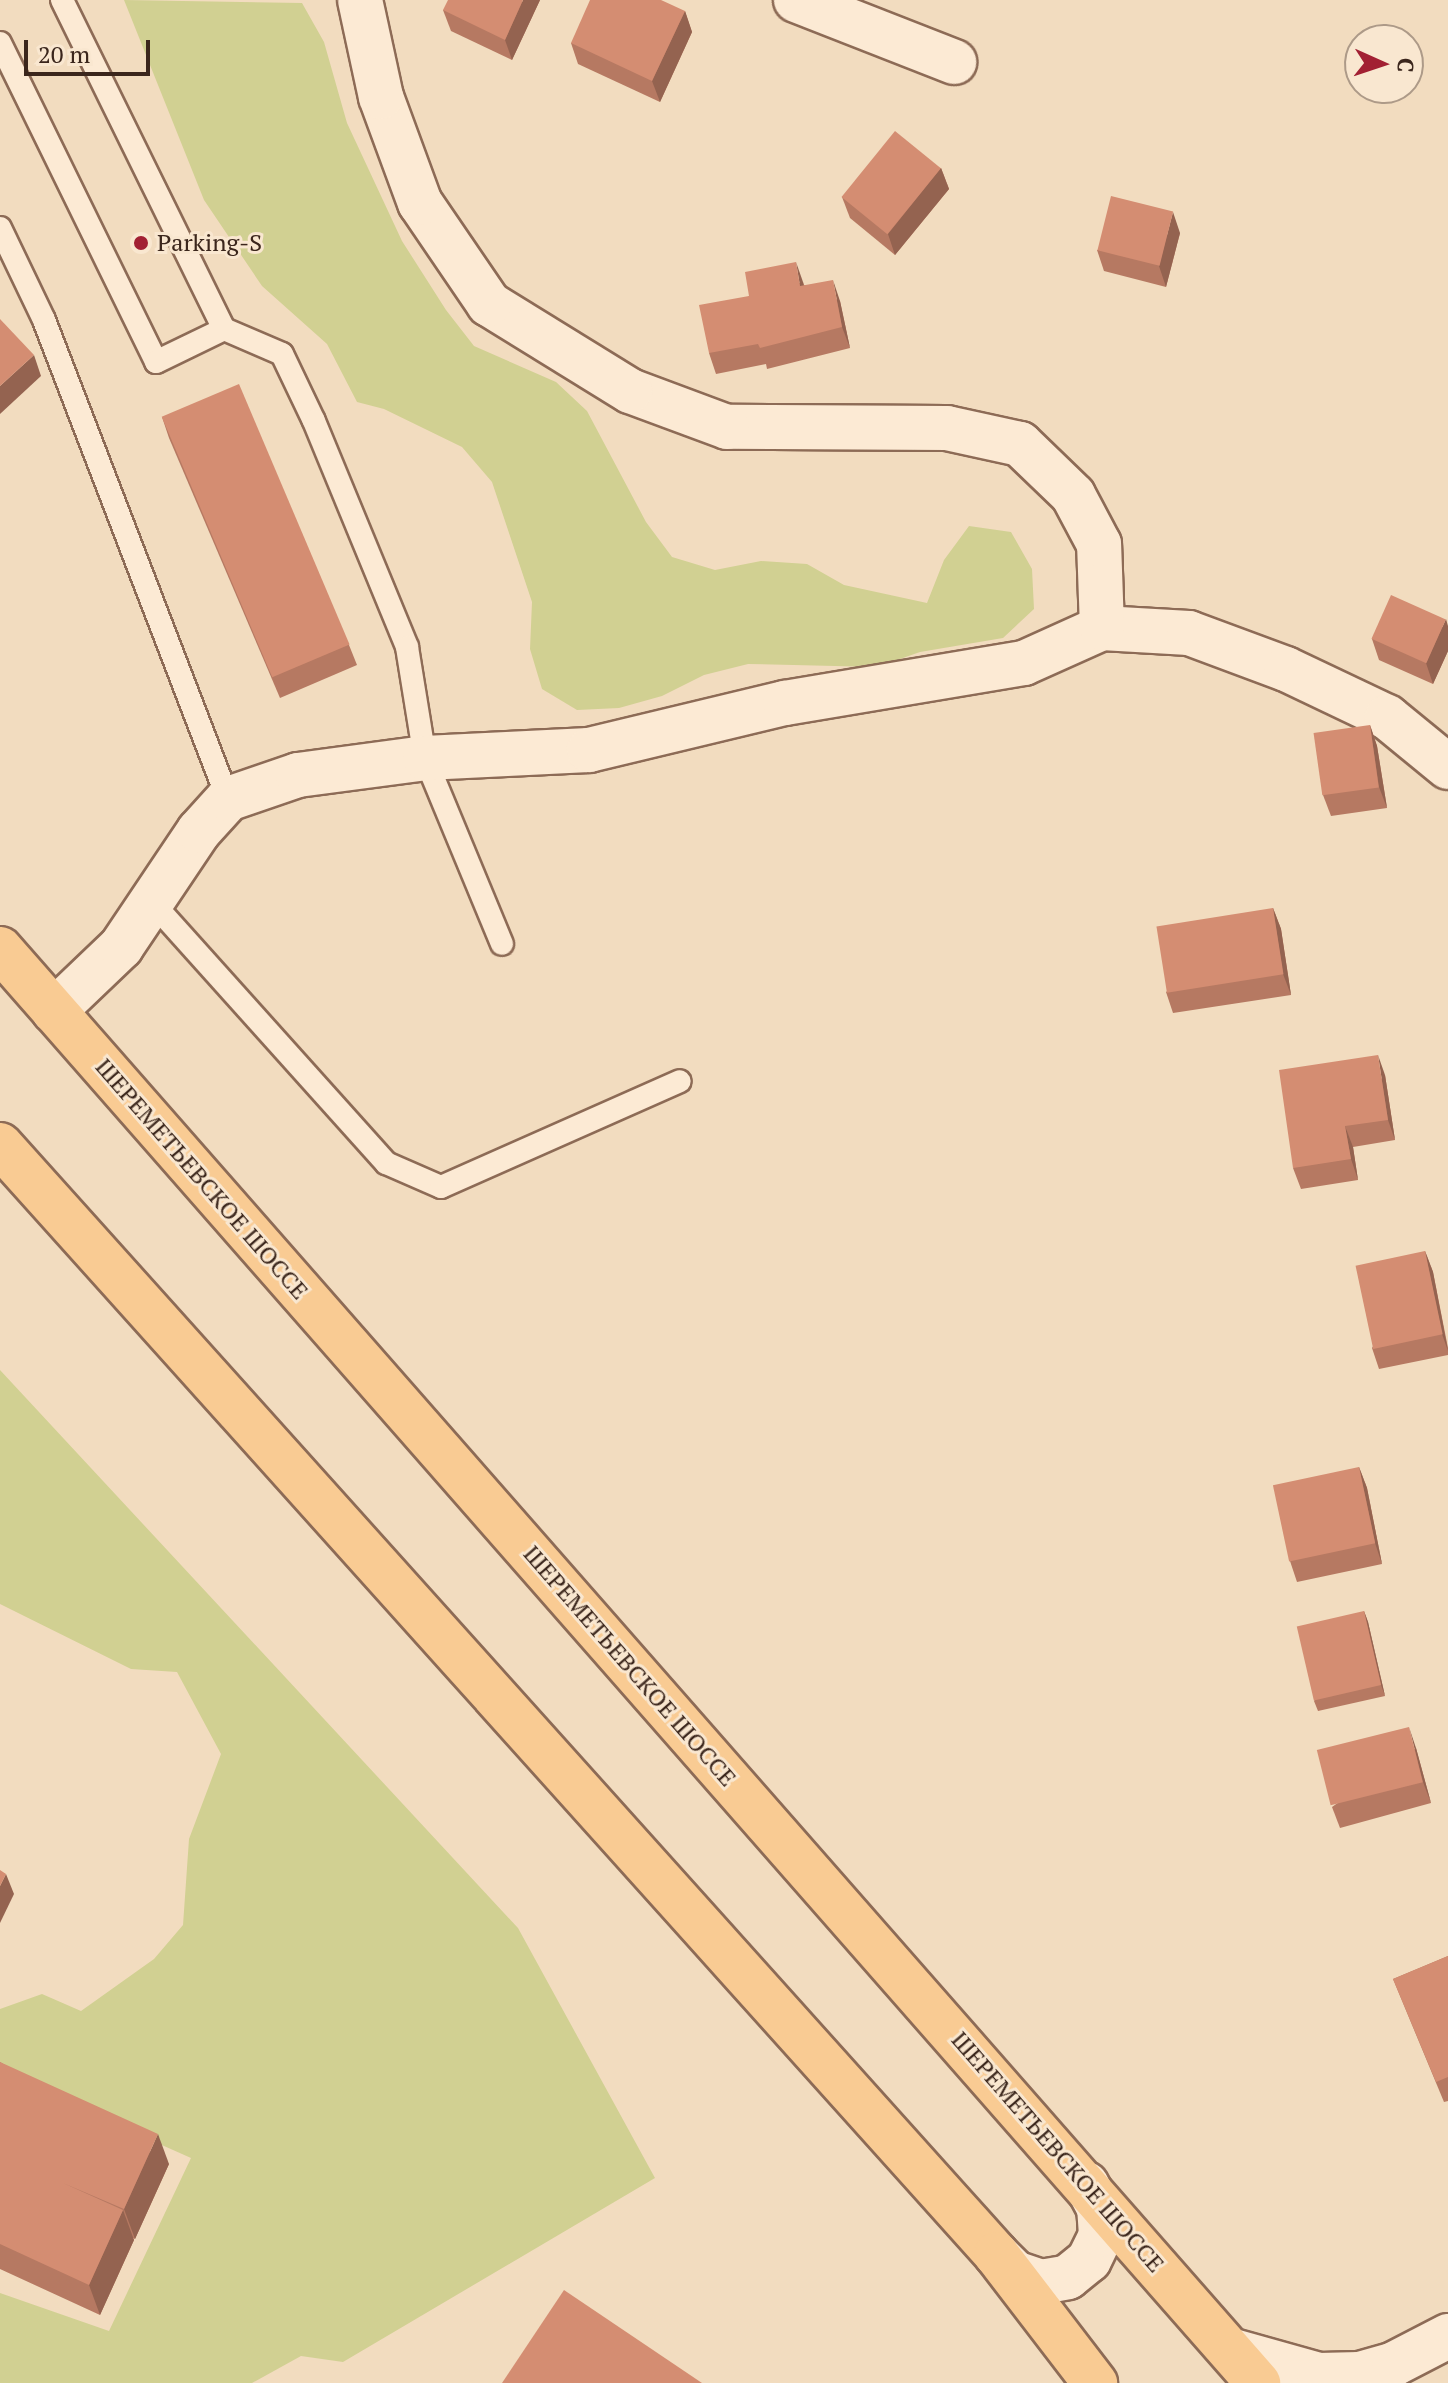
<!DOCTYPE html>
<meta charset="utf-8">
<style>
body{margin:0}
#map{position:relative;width:1448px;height:2383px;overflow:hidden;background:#f2dcbf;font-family:"PT Serif",serif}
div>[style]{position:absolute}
.green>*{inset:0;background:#d1d092}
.roads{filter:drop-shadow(2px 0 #8d6b56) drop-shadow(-2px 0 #8d6b56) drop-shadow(0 2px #8d6b56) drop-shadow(0 -2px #8d6b56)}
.service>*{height:22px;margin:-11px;padding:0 11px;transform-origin:11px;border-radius:11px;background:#fcead4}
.minor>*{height:44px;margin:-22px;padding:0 22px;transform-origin:22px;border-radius:22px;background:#fcead4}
.primary>*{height:44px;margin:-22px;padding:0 22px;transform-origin:22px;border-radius:22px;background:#f9cb93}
.wall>*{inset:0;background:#b67962}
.shaded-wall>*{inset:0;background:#946350}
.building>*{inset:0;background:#d48d72;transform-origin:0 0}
.dots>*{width:22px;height:22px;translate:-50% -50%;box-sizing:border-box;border:4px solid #f9e7d0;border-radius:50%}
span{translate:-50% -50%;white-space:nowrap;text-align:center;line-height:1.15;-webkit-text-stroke:6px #f9e7d0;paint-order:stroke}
.poi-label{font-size:24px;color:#3b261c}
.left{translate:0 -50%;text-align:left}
.street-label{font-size:24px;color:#3b261c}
.north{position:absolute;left:1344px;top:24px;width:80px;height:80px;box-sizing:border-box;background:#f9e7d0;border:2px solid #ad9a88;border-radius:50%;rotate:93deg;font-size:22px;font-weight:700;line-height:32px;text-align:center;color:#3b261c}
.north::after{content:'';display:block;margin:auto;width:28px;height:36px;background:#a22033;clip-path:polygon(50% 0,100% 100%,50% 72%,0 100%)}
.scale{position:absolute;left:24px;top:40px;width:126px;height:36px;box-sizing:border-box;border:4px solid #3b261c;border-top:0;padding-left:10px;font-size:24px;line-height:28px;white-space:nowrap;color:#3b261c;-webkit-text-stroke:6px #f9e7d0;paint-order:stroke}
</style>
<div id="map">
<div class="green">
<div style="clip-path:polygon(124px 0,302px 3px,324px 42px,347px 123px,402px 241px,446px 310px,474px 346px,556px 382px,587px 411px,646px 522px,672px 557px,715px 570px,761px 561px,807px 564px,844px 585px,927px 603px,944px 560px,969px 526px,1011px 532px,1032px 569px,1034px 609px,1003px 638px,920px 652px,877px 667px,748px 664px,704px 675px,662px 696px,619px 708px,577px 710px,542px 689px,530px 649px,532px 602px,492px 482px,462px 447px,384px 409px,357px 402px,327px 344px,262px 286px,204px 200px)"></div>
<div style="clip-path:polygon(0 1370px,518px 1928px,655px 2178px,343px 2362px,301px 2356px,252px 2383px,0 2383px,0 2293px,109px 2331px,191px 2158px,0 2073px,0 2009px,42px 1994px,81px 2011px,154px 1959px,183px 1925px,189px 1839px,221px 1754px,177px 1672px,131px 1669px,0 1604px)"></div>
</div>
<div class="roads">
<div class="service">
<div style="left:62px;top:0;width:367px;rotate:63.8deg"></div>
<div style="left:224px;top:329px;width:63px;rotate:23.3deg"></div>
<div style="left:282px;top:354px;width:74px;rotate:64.5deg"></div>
<div style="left:314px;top:421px;width:244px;rotate:67.6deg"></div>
<div style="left:407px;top:647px;width:112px;rotate:80.8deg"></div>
<div style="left:425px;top:758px;width:201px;rotate:67.5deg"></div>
<div style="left:0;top:43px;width:355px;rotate:63.9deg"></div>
<div style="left:156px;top:362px;width:76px;rotate:-25.9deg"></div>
<div style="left:0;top:228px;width:102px;rotate:64.4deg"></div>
<div style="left:44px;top:320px;width:513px;rotate:68.99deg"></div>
<div style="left:151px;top:901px;width:352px;rotate:48.1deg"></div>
<div style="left:386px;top:1163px;width:60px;rotate:23.6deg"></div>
<div style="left:441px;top:1187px;width:261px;rotate:-23.9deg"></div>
</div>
<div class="minor">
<div style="left:796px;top:0;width:170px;rotate:21.4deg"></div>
<div style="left:1102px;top:628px;width:87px;rotate:3.3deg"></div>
<div style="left:1189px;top:633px;width:103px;rotate:20.4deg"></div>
<div style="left:1286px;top:669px;width:112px;rotate:25.4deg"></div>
<div style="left:1387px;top:717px;width:79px;rotate:39.3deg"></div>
<div style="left:54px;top:1011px;width:93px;rotate:-43.7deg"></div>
<div style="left:121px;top:947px;width:140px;rotate:-56.1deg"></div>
<div style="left:199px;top:831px;width:43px;rotate:-47.8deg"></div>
<div style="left:228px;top:799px;width:74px;rotate:-18.9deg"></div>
<div style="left:298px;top:775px;width:128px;rotate:-7.6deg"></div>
<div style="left:425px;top:758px;width:164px;rotate:-2.8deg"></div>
<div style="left:589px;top:750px;width:202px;rotate:-13.5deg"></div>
<div style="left:785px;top:703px;width:242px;rotate:-9.5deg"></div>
<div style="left:1024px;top:663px;width:85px;rotate:-24.2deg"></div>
<div style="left:1102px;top:628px;width:84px;rotate:-92deg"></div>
<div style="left:1099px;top:544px;width:55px;rotate:-118deg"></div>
<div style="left:1073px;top:495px;width:74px;rotate:-136.1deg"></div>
<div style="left:1020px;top:444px;width:75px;rotate:-167.6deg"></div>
<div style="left:947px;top:428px;width:220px;rotate:-179.7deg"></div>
<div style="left:727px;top:427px;width:103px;rotate:-159.6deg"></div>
<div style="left:630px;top:391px;width:166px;rotate:-148.3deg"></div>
<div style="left:489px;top:304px;width:122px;rotate:-124.3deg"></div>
<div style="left:420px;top:203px;width:113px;rotate:-110.2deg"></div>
<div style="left:381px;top:97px;width:99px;rotate:-102.2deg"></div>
<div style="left:996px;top:2254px;width:27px;rotate:45deg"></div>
<div style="left:1015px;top:2273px;width:28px;rotate:19deg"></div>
<div style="left:1041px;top:2282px;width:27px;rotate:-10deg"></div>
<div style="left:1068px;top:2277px;width:27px;rotate:-39deg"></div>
<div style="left:1089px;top:2260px;width:28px;rotate:-64deg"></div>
<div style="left:1101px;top:2235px;width:27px;rotate:-94deg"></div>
<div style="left:1099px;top:2208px;width:27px;rotate:-118deg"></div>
<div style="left:1233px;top:2351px;width:89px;rotate:15.6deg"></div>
<div style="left:1319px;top:2375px;width:41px;rotate:-1.4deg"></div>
<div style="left:1360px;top:2374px;width:35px;rotate:-16deg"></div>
<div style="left:1394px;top:2364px;width:61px;rotate:-27.4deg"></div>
</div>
<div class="primary">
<div style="left:0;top:949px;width:1908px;rotate:48.74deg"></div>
<div style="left:0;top:1145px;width:1491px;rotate:48.07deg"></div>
<div style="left:996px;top:2254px;width:163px;rotate:52.5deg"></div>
</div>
</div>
<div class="wall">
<div style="clip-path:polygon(540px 0,512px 60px,451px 31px,443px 10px)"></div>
<div style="clip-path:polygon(685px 11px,692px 32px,660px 102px,578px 64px,571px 43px)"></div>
<div style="clip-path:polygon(941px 168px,949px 189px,895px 255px,850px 218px,842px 197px)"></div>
<div style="clip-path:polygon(1180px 233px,1166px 287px,1104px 271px,1097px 250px)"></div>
<div style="clip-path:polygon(803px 282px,804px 285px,840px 301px,850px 348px,767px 369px,766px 364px,716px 374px,709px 353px,749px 296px)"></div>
<div style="clip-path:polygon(162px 417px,349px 645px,357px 665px,280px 698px,169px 438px)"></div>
<div style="clip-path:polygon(1448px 626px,1448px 651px,1433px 684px,1379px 660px,1372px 639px)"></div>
<div style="clip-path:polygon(1370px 725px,1377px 746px,1387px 808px,1331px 816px,1323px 795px)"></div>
<div style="clip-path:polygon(1273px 908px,1281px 929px,1291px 995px,1173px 1013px,1166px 992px)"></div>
<div style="clip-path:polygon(1385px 1075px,1395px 1140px,1353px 1147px,1358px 1180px,1301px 1189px,1293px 1168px)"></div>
<div style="clip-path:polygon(1425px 1251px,1433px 1272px,1448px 1348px,1448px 1355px,1379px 1369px,1372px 1348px)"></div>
<div style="clip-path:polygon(1359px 1467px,1367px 1488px,1382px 1564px,1297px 1582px,1290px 1561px)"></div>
<div style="clip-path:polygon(1364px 1611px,1368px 1622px,1385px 1696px,1318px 1711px,1314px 1701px)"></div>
<div style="clip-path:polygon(1416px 1748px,1431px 1803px,1340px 1828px,1332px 1807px)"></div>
<div style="clip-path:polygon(1448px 1956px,1448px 2101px,1444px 2102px,1393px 1979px)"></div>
<div style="clip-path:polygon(0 2062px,169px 2164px,135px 2239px,133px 2238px,134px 2240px,100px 2315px,0 2269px)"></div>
</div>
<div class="shaded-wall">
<div style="clip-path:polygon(523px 0,540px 0,512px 60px,505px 40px)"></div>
<div style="clip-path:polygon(685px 11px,692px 32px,660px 102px,652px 81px)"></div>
<div style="clip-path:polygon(941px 168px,949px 189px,895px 255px,888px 234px)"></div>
<div style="clip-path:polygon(1173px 212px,1180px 233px,1166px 287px,1159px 266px)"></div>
<div style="clip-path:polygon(796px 262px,803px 282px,808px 307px,800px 286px)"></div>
<div style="clip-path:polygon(833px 280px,840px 301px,850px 348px,842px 327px)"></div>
<div style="clip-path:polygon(34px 355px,41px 376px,0 414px,0 386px)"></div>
<div style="clip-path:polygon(1446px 619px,1448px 626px,1448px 651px,1433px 684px,1426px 663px)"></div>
<div style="clip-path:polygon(1370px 725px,1377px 746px,1387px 808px,1379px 787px)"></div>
<div style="clip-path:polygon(1273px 908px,1281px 929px,1291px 995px,1283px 974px)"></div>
<div style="clip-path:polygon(1378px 1055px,1385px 1075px,1395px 1140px,1388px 1120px)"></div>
<div style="clip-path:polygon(1345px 1126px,1353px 1147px,1358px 1180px,1351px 1159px)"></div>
<div style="clip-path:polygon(1425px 1251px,1433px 1272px,1448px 1351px,1442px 1334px)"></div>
<div style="clip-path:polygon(1359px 1467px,1367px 1488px,1382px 1564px,1375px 1543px)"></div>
<div style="clip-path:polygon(1364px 1611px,1368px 1622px,1385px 1696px,1381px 1685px)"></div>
<div style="clip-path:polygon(1409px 1727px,1416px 1748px,1431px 1803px,1423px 1782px)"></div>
<div style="clip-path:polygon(6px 1874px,14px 1894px,0 1923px,0 1886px)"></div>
<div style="clip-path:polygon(158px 2134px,169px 2164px,135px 2239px,124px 2209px)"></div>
<div style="clip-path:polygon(123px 2210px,134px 2240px,100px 2315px,89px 2285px)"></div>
</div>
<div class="building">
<div style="clip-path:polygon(448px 0,523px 0,505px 40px,443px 10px)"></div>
<div style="clip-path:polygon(590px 0,661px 0,685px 11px,652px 81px,571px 43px)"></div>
<div style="left:895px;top:131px;width:59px;height:85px;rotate:39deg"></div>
<div style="left:1111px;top:196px;width:64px;height:56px;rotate:14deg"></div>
<div style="clip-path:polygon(796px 262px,800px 286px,833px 280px,842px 327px,760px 348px,758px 344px,709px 353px,699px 305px,749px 296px,745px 272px)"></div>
<div style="clip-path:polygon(0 319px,34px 355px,0 386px)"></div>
<div style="left:239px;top:384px;width:283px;height:84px;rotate:67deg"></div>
<div style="left:1391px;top:595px;width:60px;height:48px;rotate:24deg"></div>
<div style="left:1370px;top:725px;width:63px;height:57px;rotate:82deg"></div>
<div style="left:1273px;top:908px;width:67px;height:118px;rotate:81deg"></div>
<div style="clip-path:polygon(1378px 1055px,1388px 1120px,1345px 1126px,1351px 1159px,1293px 1168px,1279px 1070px)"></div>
<div style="left:1425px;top:1251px;width:85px;height:71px;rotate:78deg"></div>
<div style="left:1359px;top:1467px;width:78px;height:88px;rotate:78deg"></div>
<div style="left:1364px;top:1611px;width:76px;height:69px;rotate:77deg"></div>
<div style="left:1409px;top:1727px;width:57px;height:95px;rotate:76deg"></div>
<div style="clip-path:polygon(0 1870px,6px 1874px,0 1886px)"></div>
<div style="clip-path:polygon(1448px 1956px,1448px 2077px,1436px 2082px,1393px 1979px)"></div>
<div style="clip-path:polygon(0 2062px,158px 2134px,124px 2209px,63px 2183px,123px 2210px,89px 2285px,0 2244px)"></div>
<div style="clip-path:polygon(564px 2290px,702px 2383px,502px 2383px)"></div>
</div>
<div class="dots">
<div style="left:141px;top:243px;background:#a22033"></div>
</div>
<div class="poi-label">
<span class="left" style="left:157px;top:243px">Parking-S</span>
</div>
<div class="street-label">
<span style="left:202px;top:1179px;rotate:49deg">ШЕРЕМЕТЬЕВСКОЕ ШОССЕ</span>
<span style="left:630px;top:1666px;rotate:49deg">ШЕРЕМЕТЬЕВСКОЕ ШОССЕ</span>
<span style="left:1058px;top:2152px;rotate:49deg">ШЕРЕМЕТЬЕВСКОЕ ШОССЕ</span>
</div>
<div class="north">С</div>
<div class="scale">20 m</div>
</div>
